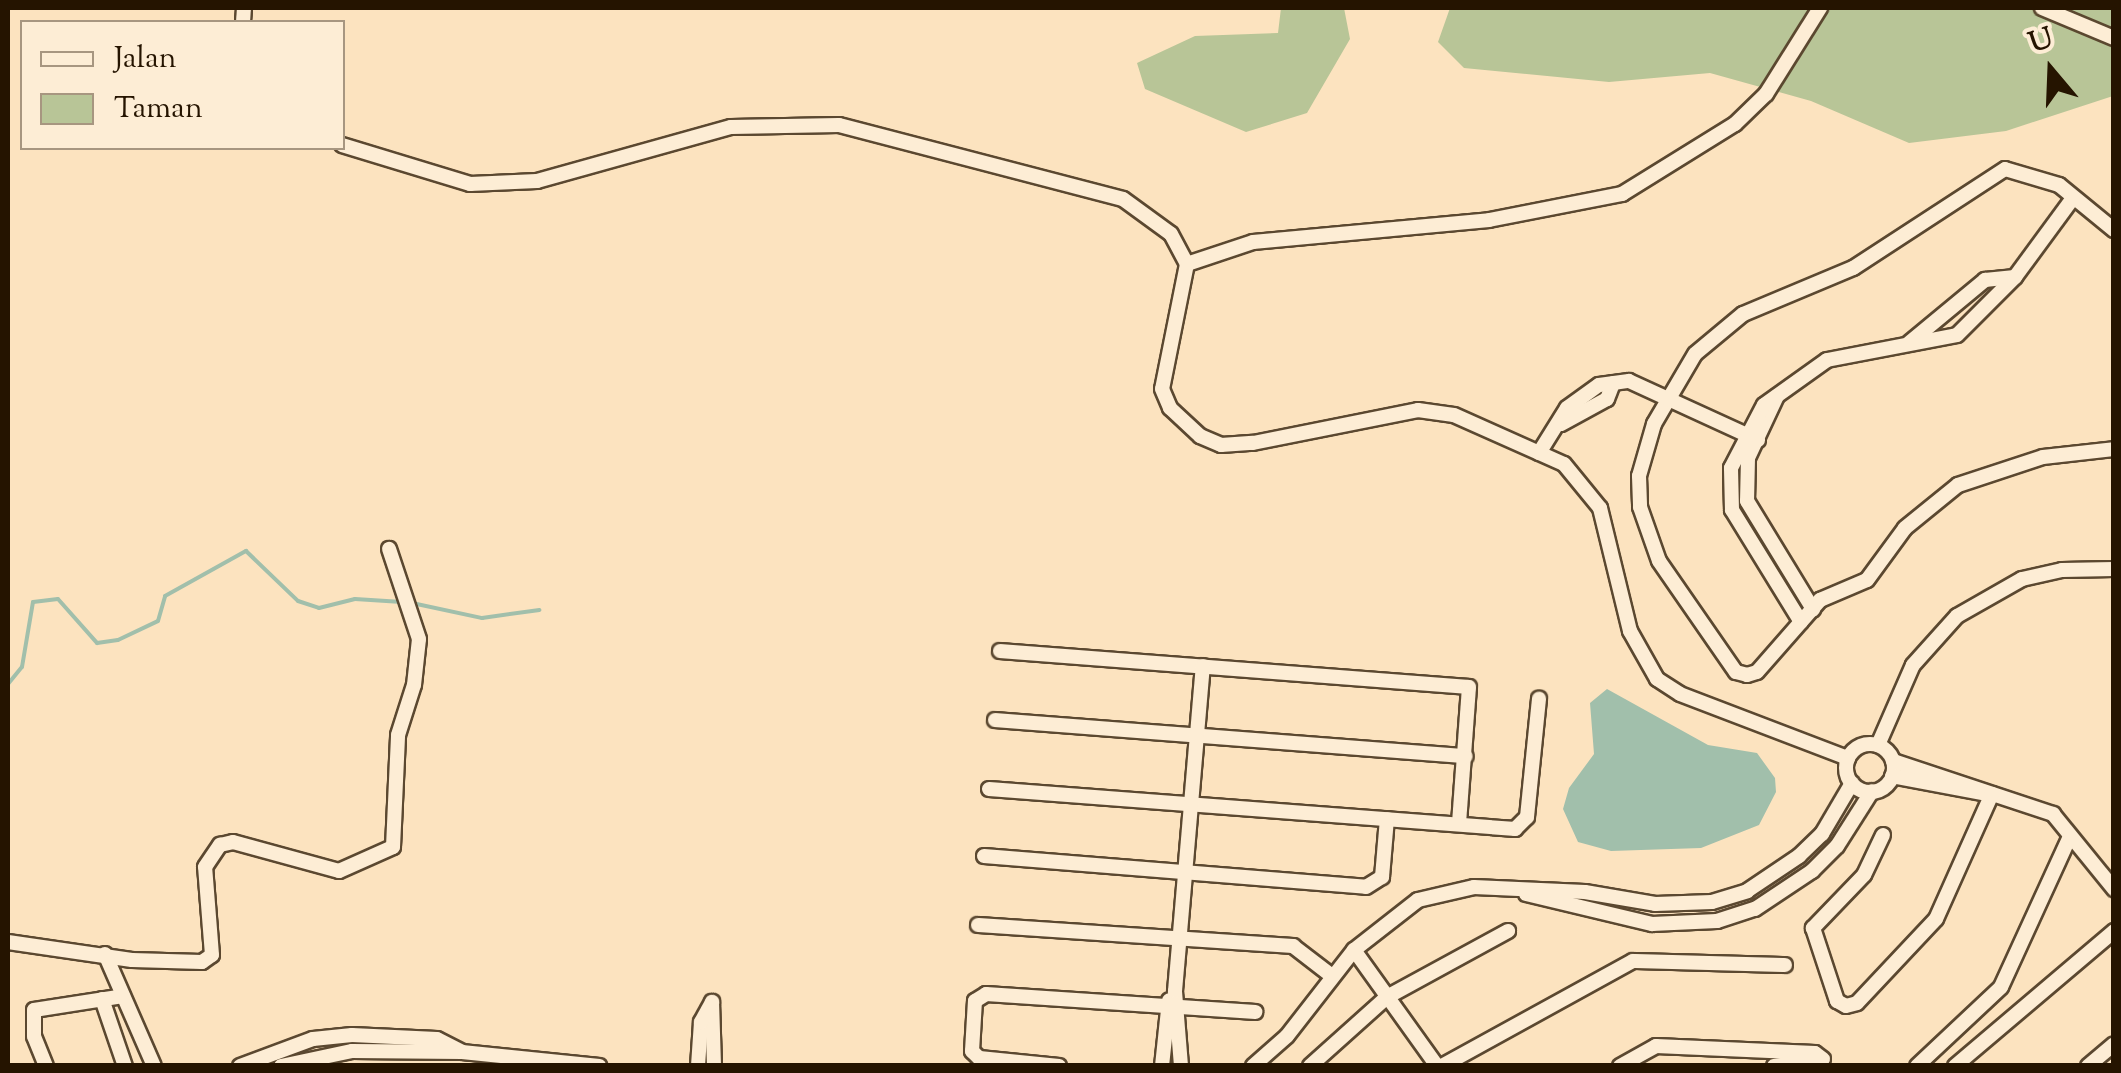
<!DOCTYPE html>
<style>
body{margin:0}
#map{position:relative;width:2121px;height:1073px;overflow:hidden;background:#fce3bf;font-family:"Sorts Mill Goudy",serif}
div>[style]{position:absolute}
.green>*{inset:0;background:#b8c597}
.water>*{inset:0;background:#a1bfab}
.stream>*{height:4px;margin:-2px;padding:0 2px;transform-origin:2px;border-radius:2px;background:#a1bfab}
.roads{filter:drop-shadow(2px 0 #5b4830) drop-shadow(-2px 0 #5b4830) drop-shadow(0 2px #5b4830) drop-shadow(0 -2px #5b4830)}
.minor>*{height:14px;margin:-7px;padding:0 7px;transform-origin:7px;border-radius:7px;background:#fdedd5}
.minor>.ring{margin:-7px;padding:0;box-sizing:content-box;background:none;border:14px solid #fdedd5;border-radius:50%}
span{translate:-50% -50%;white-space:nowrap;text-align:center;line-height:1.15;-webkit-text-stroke:8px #fdedd5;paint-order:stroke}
.frame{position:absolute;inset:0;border:10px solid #251400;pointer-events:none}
.legend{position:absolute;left:20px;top:20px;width:325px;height:130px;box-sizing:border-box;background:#fdedd5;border:2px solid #a79680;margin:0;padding:12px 18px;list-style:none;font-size:30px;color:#251400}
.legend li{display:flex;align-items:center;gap:20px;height:50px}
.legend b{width:50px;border:2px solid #a79680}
.north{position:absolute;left:2001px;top:20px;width:100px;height:100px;-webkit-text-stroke:8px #fdedd5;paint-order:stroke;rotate:341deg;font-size:28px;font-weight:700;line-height:40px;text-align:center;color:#251400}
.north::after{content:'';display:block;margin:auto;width:35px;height:45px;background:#251400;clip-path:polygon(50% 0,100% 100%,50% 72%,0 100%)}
</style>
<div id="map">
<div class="green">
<div style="clip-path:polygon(1281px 8px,1344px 8px,1350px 39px,1307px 113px,1246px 132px,1145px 89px,1137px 63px,1195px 36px,1278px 33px)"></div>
<div style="clip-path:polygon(1450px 8px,2113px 8px,2113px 96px,2006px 131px,1909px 143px,1811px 101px,1710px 73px,1609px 82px,1464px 68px,1438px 42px)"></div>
</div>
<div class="water">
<div style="clip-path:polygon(1607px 689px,1708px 745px,1757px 753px,1775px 778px,1776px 792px,1759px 825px,1701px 848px,1611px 851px,1578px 842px,1563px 809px,1569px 788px,1594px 754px,1590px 703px)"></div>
</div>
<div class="stream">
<div style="left:412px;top:603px;width:72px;rotate:12.1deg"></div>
<div style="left:482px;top:618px;width:58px;rotate:-8deg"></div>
<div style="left:8px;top:684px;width:22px;rotate:-51deg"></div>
<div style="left:22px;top:667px;width:66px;rotate:-80.4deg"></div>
<div style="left:33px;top:602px;width:25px;rotate:-7deg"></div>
<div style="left:58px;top:599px;width:59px;rotate:48.4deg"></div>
<div style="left:97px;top:643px;width:21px;rotate:-8deg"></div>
<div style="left:118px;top:640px;width:44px;rotate:-25.4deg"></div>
<div style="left:158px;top:621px;width:26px;rotate:-74deg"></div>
<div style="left:165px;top:596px;width:93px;rotate:-29.1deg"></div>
<div style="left:246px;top:551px;width:72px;rotate:43.9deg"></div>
<div style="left:298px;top:601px;width:22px;rotate:18deg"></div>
<div style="left:319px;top:608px;width:37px;rotate:-14deg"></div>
<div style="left:355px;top:599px;width:47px;rotate:3.7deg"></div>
</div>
<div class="roads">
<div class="minor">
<div style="left:2042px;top:8px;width:78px;rotate:22.6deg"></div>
<div style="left:243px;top:22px;width:14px;rotate:-86deg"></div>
<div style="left:342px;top:145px;width:134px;rotate:16.9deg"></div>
<div style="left:470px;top:184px;width:67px;rotate:-2.6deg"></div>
<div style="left:537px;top:181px;width:201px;rotate:-15.6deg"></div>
<div style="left:731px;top:127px;width:108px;rotate:-1.1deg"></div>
<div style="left:839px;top:125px;width:293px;rotate:14.6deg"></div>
<div style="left:1123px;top:199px;width:59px;rotate:36.1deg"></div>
<div style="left:1171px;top:234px;width:34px;rotate:62deg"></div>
<div style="left:1187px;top:264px;width:127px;rotate:101.3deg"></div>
<div style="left:1162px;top:389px;width:21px;rotate:67deg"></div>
<div style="left:1170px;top:408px;width:41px;rotate:43deg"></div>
<div style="left:1200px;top:436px;width:23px;rotate:23deg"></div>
<div style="left:1221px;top:445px;width:32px;rotate:-4deg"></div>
<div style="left:1253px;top:443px;width:168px;rotate:-11.3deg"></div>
<div style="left:1418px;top:410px;width:36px;rotate:8deg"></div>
<div style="left:1454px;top:415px;width:120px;rotate:24deg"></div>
<div style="left:1564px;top:464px;width:57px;rotate:50.7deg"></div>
<div style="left:1600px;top:508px;width:127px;rotate:76.3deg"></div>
<div style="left:1630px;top:631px;width:55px;rotate:60.6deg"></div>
<div style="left:1657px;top:679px;width:27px;rotate:33deg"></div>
<div style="left:1680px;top:694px;width:180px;rotate:20.9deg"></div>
<div style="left:2114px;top:230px;width:71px;rotate:-140.7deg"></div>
<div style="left:2059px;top:185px;width:56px;rotate:-163.5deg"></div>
<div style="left:2005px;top:169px;width:181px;rotate:146.9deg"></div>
<div style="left:1853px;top:268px;width:119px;rotate:157.3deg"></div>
<div style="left:1743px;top:314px;width:62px;rotate:140.2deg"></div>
<div style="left:1695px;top:354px;width:81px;rotate:120.4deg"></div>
<div style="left:1654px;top:424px;width:54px;rotate:106.1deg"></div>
<div style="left:1639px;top:476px;width:31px;rotate:88deg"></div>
<div style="left:1640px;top:507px;width:57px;rotate:70.6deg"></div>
<div style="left:1659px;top:561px;width:135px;rotate:55.3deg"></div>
<div style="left:1736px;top:672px;width:11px;rotate:15deg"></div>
<div style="left:1747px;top:675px;width:10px;rotate:-17deg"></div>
<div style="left:1757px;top:672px;width:96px;rotate:-48.8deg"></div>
<div style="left:1820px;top:600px;width:51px;rotate:-23.1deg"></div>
<div style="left:1867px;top:580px;width:64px;rotate:-53.8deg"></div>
<div style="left:1905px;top:528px;width:68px;rotate:-39.1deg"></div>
<div style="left:1958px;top:485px;width:89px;rotate:-18.2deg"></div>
<div style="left:2043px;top:457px;width:71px;rotate:-6.4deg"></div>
<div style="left:1187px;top:264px;width:70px;rotate:-18.4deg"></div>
<div style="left:1253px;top:242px;width:237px;rotate:-5.3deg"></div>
<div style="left:1489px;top:220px;width:136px;rotate:-11.1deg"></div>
<div style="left:1622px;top:194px;width:133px;rotate:-31.8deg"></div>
<div style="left:1735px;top:124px;width:43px;rotate:-44.1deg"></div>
<div style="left:1766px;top:94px;width:102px;rotate:-57.9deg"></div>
<div style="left:1909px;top:343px;width:99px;rotate:-39.7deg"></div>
<div style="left:1985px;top:280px;width:30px;rotate:-6deg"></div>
<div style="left:1777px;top:396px;width:68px;rotate:115.1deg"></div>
<div style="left:1748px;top:458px;width:43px;rotate:91.3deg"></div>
<div style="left:1747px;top:501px;width:127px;rotate:58.6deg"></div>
<div style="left:1561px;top:424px;width:52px;rotate:-28.5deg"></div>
<div style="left:1607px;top:399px;width:17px;rotate:-69deg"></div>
<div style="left:1539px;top:453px;width:53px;rotate:-58.1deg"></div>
<div style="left:1567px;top:408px;width:39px;rotate:-36deg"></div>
<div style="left:1599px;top:385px;width:30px;rotate:-8deg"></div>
<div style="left:1629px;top:381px;width:142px;rotate:24.6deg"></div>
<div style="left:1801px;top:622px;width:132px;rotate:-121.6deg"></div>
<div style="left:1732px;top:510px;width:42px;rotate:-91.4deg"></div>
<div style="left:1731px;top:468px;width:71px;rotate:-62.4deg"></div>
<div style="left:1764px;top:405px;width:77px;rotate:-35.5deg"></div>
<div style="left:1827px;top:360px;width:132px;rotate:-10.9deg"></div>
<div style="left:1957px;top:335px;width:82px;rotate:-45deg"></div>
<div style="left:2015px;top:277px;width:98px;rotate:-53.7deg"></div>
<div style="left:1000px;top:651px;width:470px;rotate:4.4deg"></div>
<div style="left:1469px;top:687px;width:137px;rotate:94.2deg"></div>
<div style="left:995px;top:720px;width:472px;rotate:4.4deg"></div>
<div class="ring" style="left:1846px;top:744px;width:34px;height:34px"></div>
<div style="left:1878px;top:745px;width:87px;rotate:-66.4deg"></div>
<div style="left:1913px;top:665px;width:66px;rotate:-48.1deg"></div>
<div style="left:1957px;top:616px;width:75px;rotate:-29.6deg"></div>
<div style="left:2022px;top:579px;width:41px;rotate:-12.7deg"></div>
<div style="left:2062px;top:570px;width:52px;rotate:-1.1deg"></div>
<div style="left:1893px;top:761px;width:169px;rotate:18.3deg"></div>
<div style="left:2053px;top:814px;width:97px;rotate:50.9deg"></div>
<div style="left:1892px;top:776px;width:92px;rotate:10.7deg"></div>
<div style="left:989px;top:789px;width:528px;rotate:4.35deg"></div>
<div style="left:1515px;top:829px;width:17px;rotate:-45deg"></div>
<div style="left:1527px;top:817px;width:119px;rotate:-84.2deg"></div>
<div style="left:1883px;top:835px;width:44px;rotate:115.4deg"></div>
<div style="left:1864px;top:875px;width:74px;rotate:133.9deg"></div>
<div style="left:1813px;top:928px;width:77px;rotate:71.8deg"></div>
<div style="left:1837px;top:1001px;width:10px;rotate:29deg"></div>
<div style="left:1846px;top:1006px;width:11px;rotate:-15deg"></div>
<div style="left:1857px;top:1003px;width:115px;rotate:-46.8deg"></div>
<div style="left:1936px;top:919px;width:137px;rotate:-65.9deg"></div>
<div style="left:984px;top:856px;width:383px;rotate:4.6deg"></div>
<div style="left:1366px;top:887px;width:19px;rotate:-32deg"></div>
<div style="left:1382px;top:877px;width:58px;rotate:-85.1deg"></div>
<div style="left:1526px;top:894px;width:130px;rotate:13.4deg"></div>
<div style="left:1652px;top:924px;width:65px;rotate:-2.6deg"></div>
<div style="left:1717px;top:921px;width:40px;rotate:-18deg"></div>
<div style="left:1755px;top:909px;width:69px;rotate:-33.7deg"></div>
<div style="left:1812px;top:871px;width:35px;rotate:-45deg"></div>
<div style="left:1837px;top:846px;width:65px;rotate:-57.5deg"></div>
<div style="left:978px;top:925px;width:316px;rotate:3.8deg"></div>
<div style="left:1293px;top:946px;width:49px;rotate:37.6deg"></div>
<div style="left:8px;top:942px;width:125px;rotate:8.3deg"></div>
<div style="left:132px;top:960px;width:70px;rotate:1.6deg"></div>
<div style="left:202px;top:962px;width:12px;rotate:-35deg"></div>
<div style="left:212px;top:955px;width:88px;rotate:-94.5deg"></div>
<div style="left:205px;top:867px;width:27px;rotate:-56deg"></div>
<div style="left:220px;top:845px;width:13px;rotate:-13deg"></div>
<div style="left:233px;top:842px;width:110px;rotate:15.3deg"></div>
<div style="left:339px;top:871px;width:59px;rotate:-24deg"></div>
<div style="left:393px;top:847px;width:112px;rotate:-87.4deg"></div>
<div style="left:398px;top:735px;width:52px;rotate:-72.3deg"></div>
<div style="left:414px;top:685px;width:46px;rotate:-83.8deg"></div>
<div style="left:419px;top:639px;width:95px;rotate:-108.4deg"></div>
<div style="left:1354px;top:950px;width:143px;rotate:54.4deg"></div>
<div style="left:105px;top:954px;width:122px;rotate:66.4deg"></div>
<div style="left:102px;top:999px;width:71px;rotate:71.1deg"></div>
<div style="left:712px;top:1002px;width:64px;rotate:88.2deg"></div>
<div style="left:46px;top:1066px;width:32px;rotate:-112deg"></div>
<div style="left:34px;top:1036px;width:26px;rotate:-90deg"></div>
<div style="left:34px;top:1010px;width:90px;rotate:-8.9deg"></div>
<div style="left:240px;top:1066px;width:78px;rotate:-20.3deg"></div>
<div style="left:313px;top:1039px;width:39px;rotate:-6deg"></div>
<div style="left:352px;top:1035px;width:85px;rotate:2.7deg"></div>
<div style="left:437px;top:1039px;width:27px;rotate:27deg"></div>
<div style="left:281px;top:1066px;width:73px;rotate:-11.9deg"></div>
<div style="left:352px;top:1051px;width:110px;rotate:0.5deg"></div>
<div style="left:462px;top:1052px;width:138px;rotate:5.8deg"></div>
<div style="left:698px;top:1066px;width:44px;rotate:-86.1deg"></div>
<div style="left:701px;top:1022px;width:23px;rotate:-61deg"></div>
<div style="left:1059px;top:1066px;width:80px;rotate:-174.3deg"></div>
<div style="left:979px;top:1058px;width:10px;rotate:-135deg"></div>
<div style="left:972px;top:1051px;width:50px;rotate:-86.6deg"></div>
<div style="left:975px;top:1001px;width:13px;rotate:-32deg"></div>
<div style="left:986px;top:994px;width:270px;rotate:3.8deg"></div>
<div style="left:1162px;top:1066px;width:66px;rotate:-83.9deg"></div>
<div style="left:1181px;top:1066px;width:75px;rotate:-94.6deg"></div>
<div style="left:1175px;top:991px;width:326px;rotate:-85.1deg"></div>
<div style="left:1253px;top:1066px;width:45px;rotate:-41.4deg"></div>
<div style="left:1287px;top:1036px;width:109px;rotate:-52.1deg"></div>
<div style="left:1354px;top:950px;width:81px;rotate:-38deg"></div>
<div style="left:1418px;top:900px;width:57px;rotate:-13.1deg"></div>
<div style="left:1474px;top:887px;width:111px;rotate:2.6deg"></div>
<div style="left:1585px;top:892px;width:71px;rotate:9.7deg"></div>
<div style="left:1655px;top:904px;width:57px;rotate:-2deg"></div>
<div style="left:1712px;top:902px;width:37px;rotate:-17deg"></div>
<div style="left:1747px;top:891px;width:63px;rotate:-33.9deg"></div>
<div style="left:1799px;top:856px;width:32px;rotate:-44deg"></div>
<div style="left:1822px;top:834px;width:59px;rotate:-59.5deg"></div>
<div style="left:1310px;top:1066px;width:103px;rotate:-41.9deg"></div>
<div style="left:1387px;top:997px;width:138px;rotate:-28.6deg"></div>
<div style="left:1442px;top:1066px;width:218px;rotate:-28.8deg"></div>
<div style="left:1633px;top:961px;width:152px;rotate:1.5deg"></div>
<div style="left:1620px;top:1066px;width:41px;rotate:-29.1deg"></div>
<div style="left:1656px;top:1046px;width:159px;rotate:2.5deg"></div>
<div style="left:1815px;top:1053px;width:10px;rotate:37deg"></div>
<div style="left:1774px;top:1066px;width:44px;rotate:-7.8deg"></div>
<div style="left:1917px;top:1066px;width:115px;rotate:-43.2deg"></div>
<div style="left:2001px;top:987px;width:166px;rotate:-65.4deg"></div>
<div style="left:1955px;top:1066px;width:209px;rotate:-40.3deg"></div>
<div style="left:2088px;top:1066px;width:34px;rotate:-40deg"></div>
</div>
</div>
<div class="frame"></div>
<ul class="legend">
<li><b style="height:12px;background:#fdedd5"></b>Jalan</li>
<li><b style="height:28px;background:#b8c597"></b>Taman</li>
</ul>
<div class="north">U</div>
</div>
